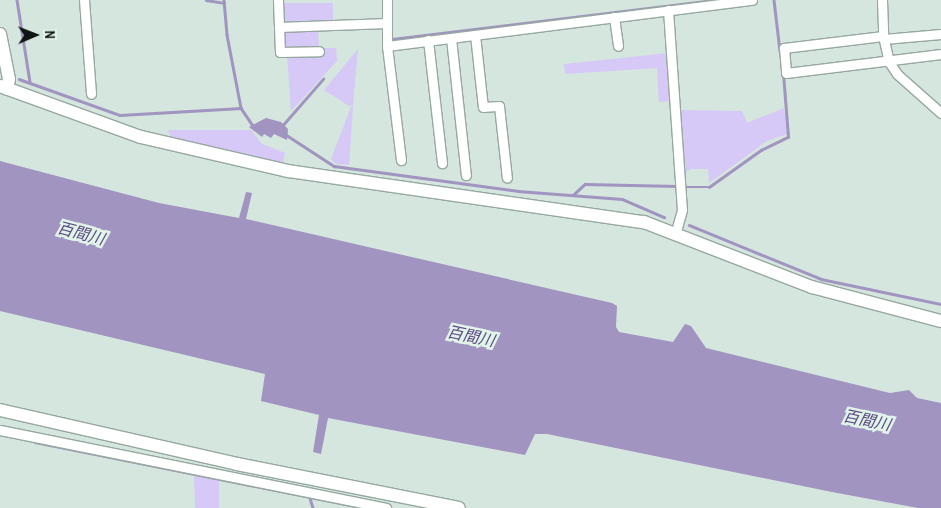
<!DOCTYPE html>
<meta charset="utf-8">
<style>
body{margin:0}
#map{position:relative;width:941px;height:508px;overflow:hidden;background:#d4e6dd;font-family:"Archivo Narrow","Noto Sans JP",sans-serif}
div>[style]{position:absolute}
.green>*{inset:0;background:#d6c8f7;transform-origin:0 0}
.water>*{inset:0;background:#a194c0}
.stream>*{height:2.5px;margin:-1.25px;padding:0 1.25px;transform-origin:1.25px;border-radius:1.25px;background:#a194c0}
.roads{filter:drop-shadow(1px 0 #96a89f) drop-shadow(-1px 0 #96a89f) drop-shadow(0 1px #96a89f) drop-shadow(0 -1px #96a89f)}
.street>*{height:9px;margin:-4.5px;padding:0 4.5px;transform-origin:4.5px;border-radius:4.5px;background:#fff}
.secondary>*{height:12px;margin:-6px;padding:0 6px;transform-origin:6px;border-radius:6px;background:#fff}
span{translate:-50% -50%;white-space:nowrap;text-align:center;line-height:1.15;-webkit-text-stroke:5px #e1f4ea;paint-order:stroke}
.water-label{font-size:16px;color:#5b4781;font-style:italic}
.north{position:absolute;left:10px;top:10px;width:50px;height:50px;-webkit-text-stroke:4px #e1f4ea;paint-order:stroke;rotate:89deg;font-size:14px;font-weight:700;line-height:20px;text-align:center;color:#0e1512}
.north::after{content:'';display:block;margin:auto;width:18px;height:22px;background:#0e1512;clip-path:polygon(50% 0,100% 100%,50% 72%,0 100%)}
</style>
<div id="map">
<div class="green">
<div style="left:333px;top:3px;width:19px;height:52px;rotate:90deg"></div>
<div style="left:318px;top:28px;width:20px;height:36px;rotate:87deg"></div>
<div style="clip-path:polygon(320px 48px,336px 48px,337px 61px,291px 111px,287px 55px)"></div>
<div style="clip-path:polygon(358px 49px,353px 106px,349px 106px,324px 90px)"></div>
<div style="clip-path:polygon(669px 53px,672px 101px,659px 102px,657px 68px,565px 74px,564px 64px)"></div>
<div style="clip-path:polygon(351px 107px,353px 107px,349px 165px,336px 164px,331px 159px)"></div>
<div style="clip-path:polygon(784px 108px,787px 134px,767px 141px,709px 183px,708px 169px,691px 169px,682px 174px,678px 110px,742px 111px,747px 123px)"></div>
<div style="clip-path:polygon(168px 130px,251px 130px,262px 144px,285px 153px,283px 164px,172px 140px)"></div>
<div style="clip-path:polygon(194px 476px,219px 481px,219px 508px,195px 508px)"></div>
</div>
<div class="water">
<div style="clip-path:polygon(266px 118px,281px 122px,288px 129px,287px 140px,274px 134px,271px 138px,264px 134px,262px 137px,249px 127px)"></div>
<div style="clip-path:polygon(0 161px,159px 203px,239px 218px,246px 192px,252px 193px,246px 219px,612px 303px,617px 306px,616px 327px,619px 332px,673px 342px,685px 324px,691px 326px,706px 348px,890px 393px,909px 390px,917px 398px,941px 403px,941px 508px,918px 508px,832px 492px,547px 434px,535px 434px,525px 455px,328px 418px,321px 454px,313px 452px,319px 415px,261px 401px,265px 374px,0 311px)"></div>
</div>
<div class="stream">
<div style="left:17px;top:0;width:83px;rotate:81deg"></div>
<div style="left:206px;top:0;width:18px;rotate:9deg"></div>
<div style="left:224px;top:0;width:35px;rotate:85deg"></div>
<div style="left:227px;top:35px;width:74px;rotate:79.1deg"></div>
<div style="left:241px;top:108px;width:23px;rotate:56deg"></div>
<div style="left:774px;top:0;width:51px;rotate:83.3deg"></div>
<div style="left:392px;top:39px;width:323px;rotate:-6.9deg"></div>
<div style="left:19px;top:79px;width:107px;rotate:19.6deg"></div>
<div style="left:120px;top:115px;width:121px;rotate:-3.3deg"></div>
<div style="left:281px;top:127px;width:64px;rotate:-48.8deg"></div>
<div style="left:285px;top:134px;width:59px;rotate:33.1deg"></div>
<div style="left:334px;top:166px;width:186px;rotate:7.7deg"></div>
<div style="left:518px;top:191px;width:104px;rotate:4.4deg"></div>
<div style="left:622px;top:199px;width:46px;rotate:23.2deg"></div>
<div style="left:682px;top:187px;width:27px"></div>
<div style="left:709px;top:187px;width:64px;rotate:-35.4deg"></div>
<div style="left:761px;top:150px;width:30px;rotate:-26deg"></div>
<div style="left:788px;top:137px;width:63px;rotate:-94.5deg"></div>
<div style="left:573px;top:195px;width:16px;rotate:-43deg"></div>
<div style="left:585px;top:184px;width:92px;rotate:1.2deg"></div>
<div style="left:689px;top:225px;width:143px;rotate:22.2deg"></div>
<div style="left:821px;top:279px;width:123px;rotate:11.8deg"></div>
<div style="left:35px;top:442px;width:327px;rotate:11.3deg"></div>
<div style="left:310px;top:498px;width:10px;rotate:73deg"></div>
</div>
<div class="roads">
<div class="street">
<div style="left:84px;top:0;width:94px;rotate:85.7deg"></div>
<div style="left:278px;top:0;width:52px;rotate:87.8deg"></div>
<div style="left:280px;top:52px;width:39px;rotate:-1deg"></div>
<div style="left:387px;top:0;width:46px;rotate:90deg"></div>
<div style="left:387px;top:46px;width:368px;rotate:-7.2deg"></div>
<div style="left:882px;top:0;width:36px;rotate:88deg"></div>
<div style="left:883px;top:36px;width:27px;rotate:77deg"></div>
<div style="left:889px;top:62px;width:14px;rotate:56deg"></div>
<div style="left:897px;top:74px;width:59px;rotate:41.6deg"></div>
<div style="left:668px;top:10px;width:200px;rotate:86deg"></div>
<div style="left:682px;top:210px;width:22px;rotate:106deg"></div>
<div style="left:614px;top:17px;width:29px;rotate:82deg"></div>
<div style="left:279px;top:27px;width:108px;rotate:-2.1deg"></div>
<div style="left:475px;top:35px;width:72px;rotate:83.7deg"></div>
<div style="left:483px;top:107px;width:16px;rotate:-4deg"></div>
<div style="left:499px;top:106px;width:72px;rotate:83.7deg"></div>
<div style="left:883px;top:36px;width:100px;rotate:173.1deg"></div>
<div style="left:784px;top:48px;width:25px;rotate:85deg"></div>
<div style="left:786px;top:73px;width:156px;rotate:-7deg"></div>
<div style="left:451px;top:38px;width:138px;rotate:83.8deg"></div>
<div style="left:884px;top:39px;width:57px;rotate:-5deg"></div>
<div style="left:428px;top:40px;width:124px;rotate:83.5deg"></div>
<div style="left:387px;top:46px;width:115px;rotate:83deg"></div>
<div style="left:0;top:430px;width:394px;rotate:11.4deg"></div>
</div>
<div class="secondary">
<div style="left:0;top:34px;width:46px;rotate:78.7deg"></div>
<div style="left:9px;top:79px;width:10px;rotate:101deg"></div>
<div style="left:0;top:86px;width:150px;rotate:19.9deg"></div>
<div style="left:141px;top:137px;width:151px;rotate:13deg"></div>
<div style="left:288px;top:171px;width:360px;rotate:8.2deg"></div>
<div style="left:644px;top:222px;width:180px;rotate:21.2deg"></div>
<div style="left:812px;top:287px;width:133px;rotate:14.8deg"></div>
<div style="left:0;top:410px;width:243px;rotate:12.8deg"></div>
<div style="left:237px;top:464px;width:226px;rotate:11.2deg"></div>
</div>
</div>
<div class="water-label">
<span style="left:81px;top:233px;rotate:15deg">百間川</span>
<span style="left:471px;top:336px;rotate:12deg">百間川</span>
<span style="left:867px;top:420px;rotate:12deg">百間川</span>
</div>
<div class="north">N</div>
</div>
